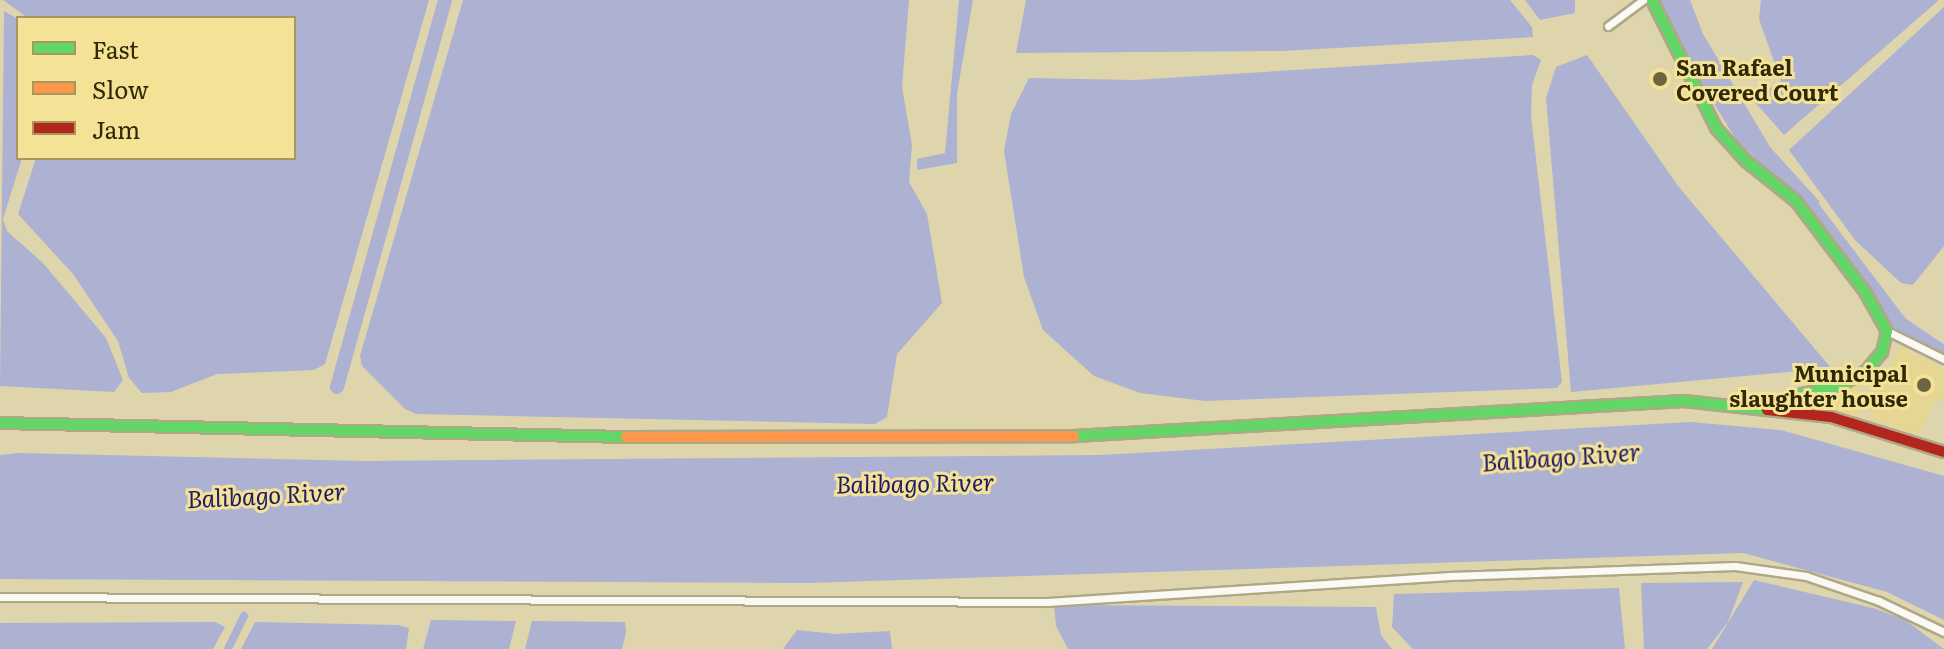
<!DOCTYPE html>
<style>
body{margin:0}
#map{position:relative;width:1944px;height:649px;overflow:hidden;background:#ded5ac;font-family:Literata,serif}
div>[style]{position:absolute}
.built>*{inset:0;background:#e5d694}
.water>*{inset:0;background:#adb1d2}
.canal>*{height:8px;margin:-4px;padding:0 4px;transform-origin:4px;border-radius:4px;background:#adb1d2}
.river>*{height:14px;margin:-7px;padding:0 7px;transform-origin:7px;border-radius:7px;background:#adb1d2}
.roads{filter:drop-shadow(2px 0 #afa887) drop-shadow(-2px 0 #afa887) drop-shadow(0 2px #afa887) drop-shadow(0 -2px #afa887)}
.street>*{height:7px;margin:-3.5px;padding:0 3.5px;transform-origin:3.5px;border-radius:3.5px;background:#faf9f3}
.fast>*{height:10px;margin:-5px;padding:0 5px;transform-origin:5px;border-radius:5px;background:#63d668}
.slow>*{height:10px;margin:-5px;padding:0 5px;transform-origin:5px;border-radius:5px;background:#ff974d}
.jam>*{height:10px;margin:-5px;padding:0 5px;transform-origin:5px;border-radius:5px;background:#b3261e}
.dots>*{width:22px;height:22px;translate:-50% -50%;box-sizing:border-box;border:4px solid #f4e396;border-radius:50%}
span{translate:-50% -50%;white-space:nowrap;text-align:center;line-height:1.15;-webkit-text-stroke:6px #f4e396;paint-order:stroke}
.poi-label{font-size:22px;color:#302908;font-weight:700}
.left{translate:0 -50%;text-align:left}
.right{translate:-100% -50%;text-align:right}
.water-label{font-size:24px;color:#1f1b66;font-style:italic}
.legend{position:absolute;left:16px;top:16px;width:280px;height:144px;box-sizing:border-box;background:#f4e396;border:2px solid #a6995d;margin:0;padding:10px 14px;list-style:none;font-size:24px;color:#302908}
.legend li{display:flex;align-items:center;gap:16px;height:40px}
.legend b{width:40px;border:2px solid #a6995d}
</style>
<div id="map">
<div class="built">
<div style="clip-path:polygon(1900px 346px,1944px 370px,1944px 399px,1935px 401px,1919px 434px,1869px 418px)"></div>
<div style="clip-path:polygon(1861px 381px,1859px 418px,1806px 406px,1806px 398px)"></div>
</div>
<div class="water">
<div style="clip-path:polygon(3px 0,429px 0,325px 364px,314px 370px,217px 374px,171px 392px,142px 393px,129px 378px,118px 341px,73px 274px,18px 214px,36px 158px,294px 158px,294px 18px,28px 18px)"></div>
<div style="clip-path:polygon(463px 0,909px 0,902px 87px,912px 145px,909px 182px,927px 214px,942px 303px,897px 354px,887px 417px,875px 424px,416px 414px,405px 409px,362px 366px,360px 356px)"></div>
<div style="clip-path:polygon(959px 0,973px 0,957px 94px,957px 163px,917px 170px,917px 159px,945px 153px)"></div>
<div style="clip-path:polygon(1026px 0,1510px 0,1532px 27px,1533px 37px,1282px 51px,1016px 53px)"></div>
<div style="clip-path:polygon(1525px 0,1575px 0,1575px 13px,1540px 20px)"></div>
<div style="clip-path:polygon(1658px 0,1690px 0,1703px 34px,1770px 147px,1819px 201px,1820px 219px,1737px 141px,1670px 32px)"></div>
<div style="clip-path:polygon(1761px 0,1939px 0,1784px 135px,1753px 100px,1781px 81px,1759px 19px)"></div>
<div style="clip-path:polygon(1944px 7px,1944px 246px,1913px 285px,1901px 283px,1855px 240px,1789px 150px)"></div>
<div style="clip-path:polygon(4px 11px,18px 19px,18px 158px,22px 158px,3px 219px,7px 231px,43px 263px,106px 338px,123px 380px,114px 392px,0 386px)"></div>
<div style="clip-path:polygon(1533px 55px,1541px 60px,1532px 85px,1531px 116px,1562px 382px,1557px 388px,1205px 401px,1140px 393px,1094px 376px,1043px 330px,1024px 277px,1004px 151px,1011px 114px,1029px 78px,1135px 80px)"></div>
<div style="clip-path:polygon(1587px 55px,1678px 186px,1831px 368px,1571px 392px,1546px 98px,1556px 67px)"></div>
<div style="clip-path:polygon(1691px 422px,1781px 430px,1944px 476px,1944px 620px,1887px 592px,1743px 553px,809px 583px,0 579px,0 455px,19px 453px,366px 461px,1100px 455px)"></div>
<div style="clip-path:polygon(1754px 580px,1873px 608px,1905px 620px,1944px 649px,1712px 649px)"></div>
<div style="clip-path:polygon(1743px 582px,1728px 622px,1707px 649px,1644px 649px,1641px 583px)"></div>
<div style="clip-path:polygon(1619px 588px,1625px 649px,1413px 649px,1392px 627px,1394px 594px)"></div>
<div style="clip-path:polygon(1054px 605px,1376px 607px,1381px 635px,1392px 649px,1068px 649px,1056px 626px)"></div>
<div style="clip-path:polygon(431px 620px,516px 621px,509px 649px,423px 649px)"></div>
<div style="clip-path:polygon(532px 621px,625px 622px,626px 632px,622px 649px,525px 649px)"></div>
<div style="clip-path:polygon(215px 622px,225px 627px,213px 649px,0 649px,0 623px)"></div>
<div style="clip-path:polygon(255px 622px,398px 625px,409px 628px,406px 649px,241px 649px)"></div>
<div style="clip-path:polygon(797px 630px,835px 634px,890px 631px,892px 649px,783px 649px)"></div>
</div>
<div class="canal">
<div style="left:228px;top:649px;width:37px;rotate:-64deg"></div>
</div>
<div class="river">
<div style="left:1807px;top:200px;width:154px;rotate:52.9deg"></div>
<div style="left:1900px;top:323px;width:53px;rotate:34.3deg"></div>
<div style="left:337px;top:387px;width:402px;rotate:-74.4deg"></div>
</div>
<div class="roads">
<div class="street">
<div style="left:1608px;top:26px;width:44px;rotate:-36.6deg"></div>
<div style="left:1887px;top:331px;width:64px;rotate:26.2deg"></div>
<div style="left:0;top:597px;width:1047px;rotate:0.27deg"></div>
<div style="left:1047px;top:602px;width:404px;rotate:-3.7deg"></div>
<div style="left:1450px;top:576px;width:285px;rotate:-2deg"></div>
<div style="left:1735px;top:566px;width:72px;rotate:8deg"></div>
<div style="left:1806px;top:576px;width:77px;rotate:18.9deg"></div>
<div style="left:1879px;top:601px;width:72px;rotate:25.5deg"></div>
</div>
<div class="fast">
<div style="left:1652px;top:0;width:143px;rotate:63.4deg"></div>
<div style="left:1716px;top:128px;width:45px;rotate:47.7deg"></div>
<div style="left:1746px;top:161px;width:64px;rotate:38.7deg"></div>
<div style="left:1796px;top:201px;width:114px;rotate:52.8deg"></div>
<div style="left:1865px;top:292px;width:45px;rotate:60.6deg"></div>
<div style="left:1887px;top:331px;width:22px;rotate:103deg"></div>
<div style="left:1882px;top:352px;width:25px;rotate:130deg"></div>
<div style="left:1866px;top:371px;width:29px;rotate:151deg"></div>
<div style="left:1841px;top:385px;width:40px;rotate:167deg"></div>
<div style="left:1802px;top:394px;width:18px;rotate:119deg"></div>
<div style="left:0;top:423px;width:626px;rotate:1.28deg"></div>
<div style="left:1074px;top:436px;width:611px;rotate:-3.28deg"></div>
<div style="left:1684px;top:401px;width:83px;rotate:6.2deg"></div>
</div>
<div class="slow">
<div style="left:626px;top:437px;width:448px;rotate:-0.1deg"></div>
</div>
<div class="jam">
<div style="left:1767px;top:410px;width:64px;rotate:6.2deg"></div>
<div style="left:1831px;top:417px;width:118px;rotate:17.2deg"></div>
</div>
</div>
<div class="dots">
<div style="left:1660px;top:79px;background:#6d6541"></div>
<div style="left:1924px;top:385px;background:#6d6541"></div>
</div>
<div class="poi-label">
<span class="left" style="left:1676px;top:79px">San Rafael<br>Covered Court</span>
<span class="right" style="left:1908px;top:385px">Municipal<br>slaughter house</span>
</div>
<div class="water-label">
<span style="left:1561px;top:456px;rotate:-4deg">Balibago River</span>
<span style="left:915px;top:482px;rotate:-1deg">Balibago River</span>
<span style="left:266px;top:494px;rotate:-3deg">Balibago River</span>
</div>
<ul class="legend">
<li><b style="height:10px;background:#63d668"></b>Fast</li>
<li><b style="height:10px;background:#ff974d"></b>Slow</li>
<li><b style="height:10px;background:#b3261e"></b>Jam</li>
</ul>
</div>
